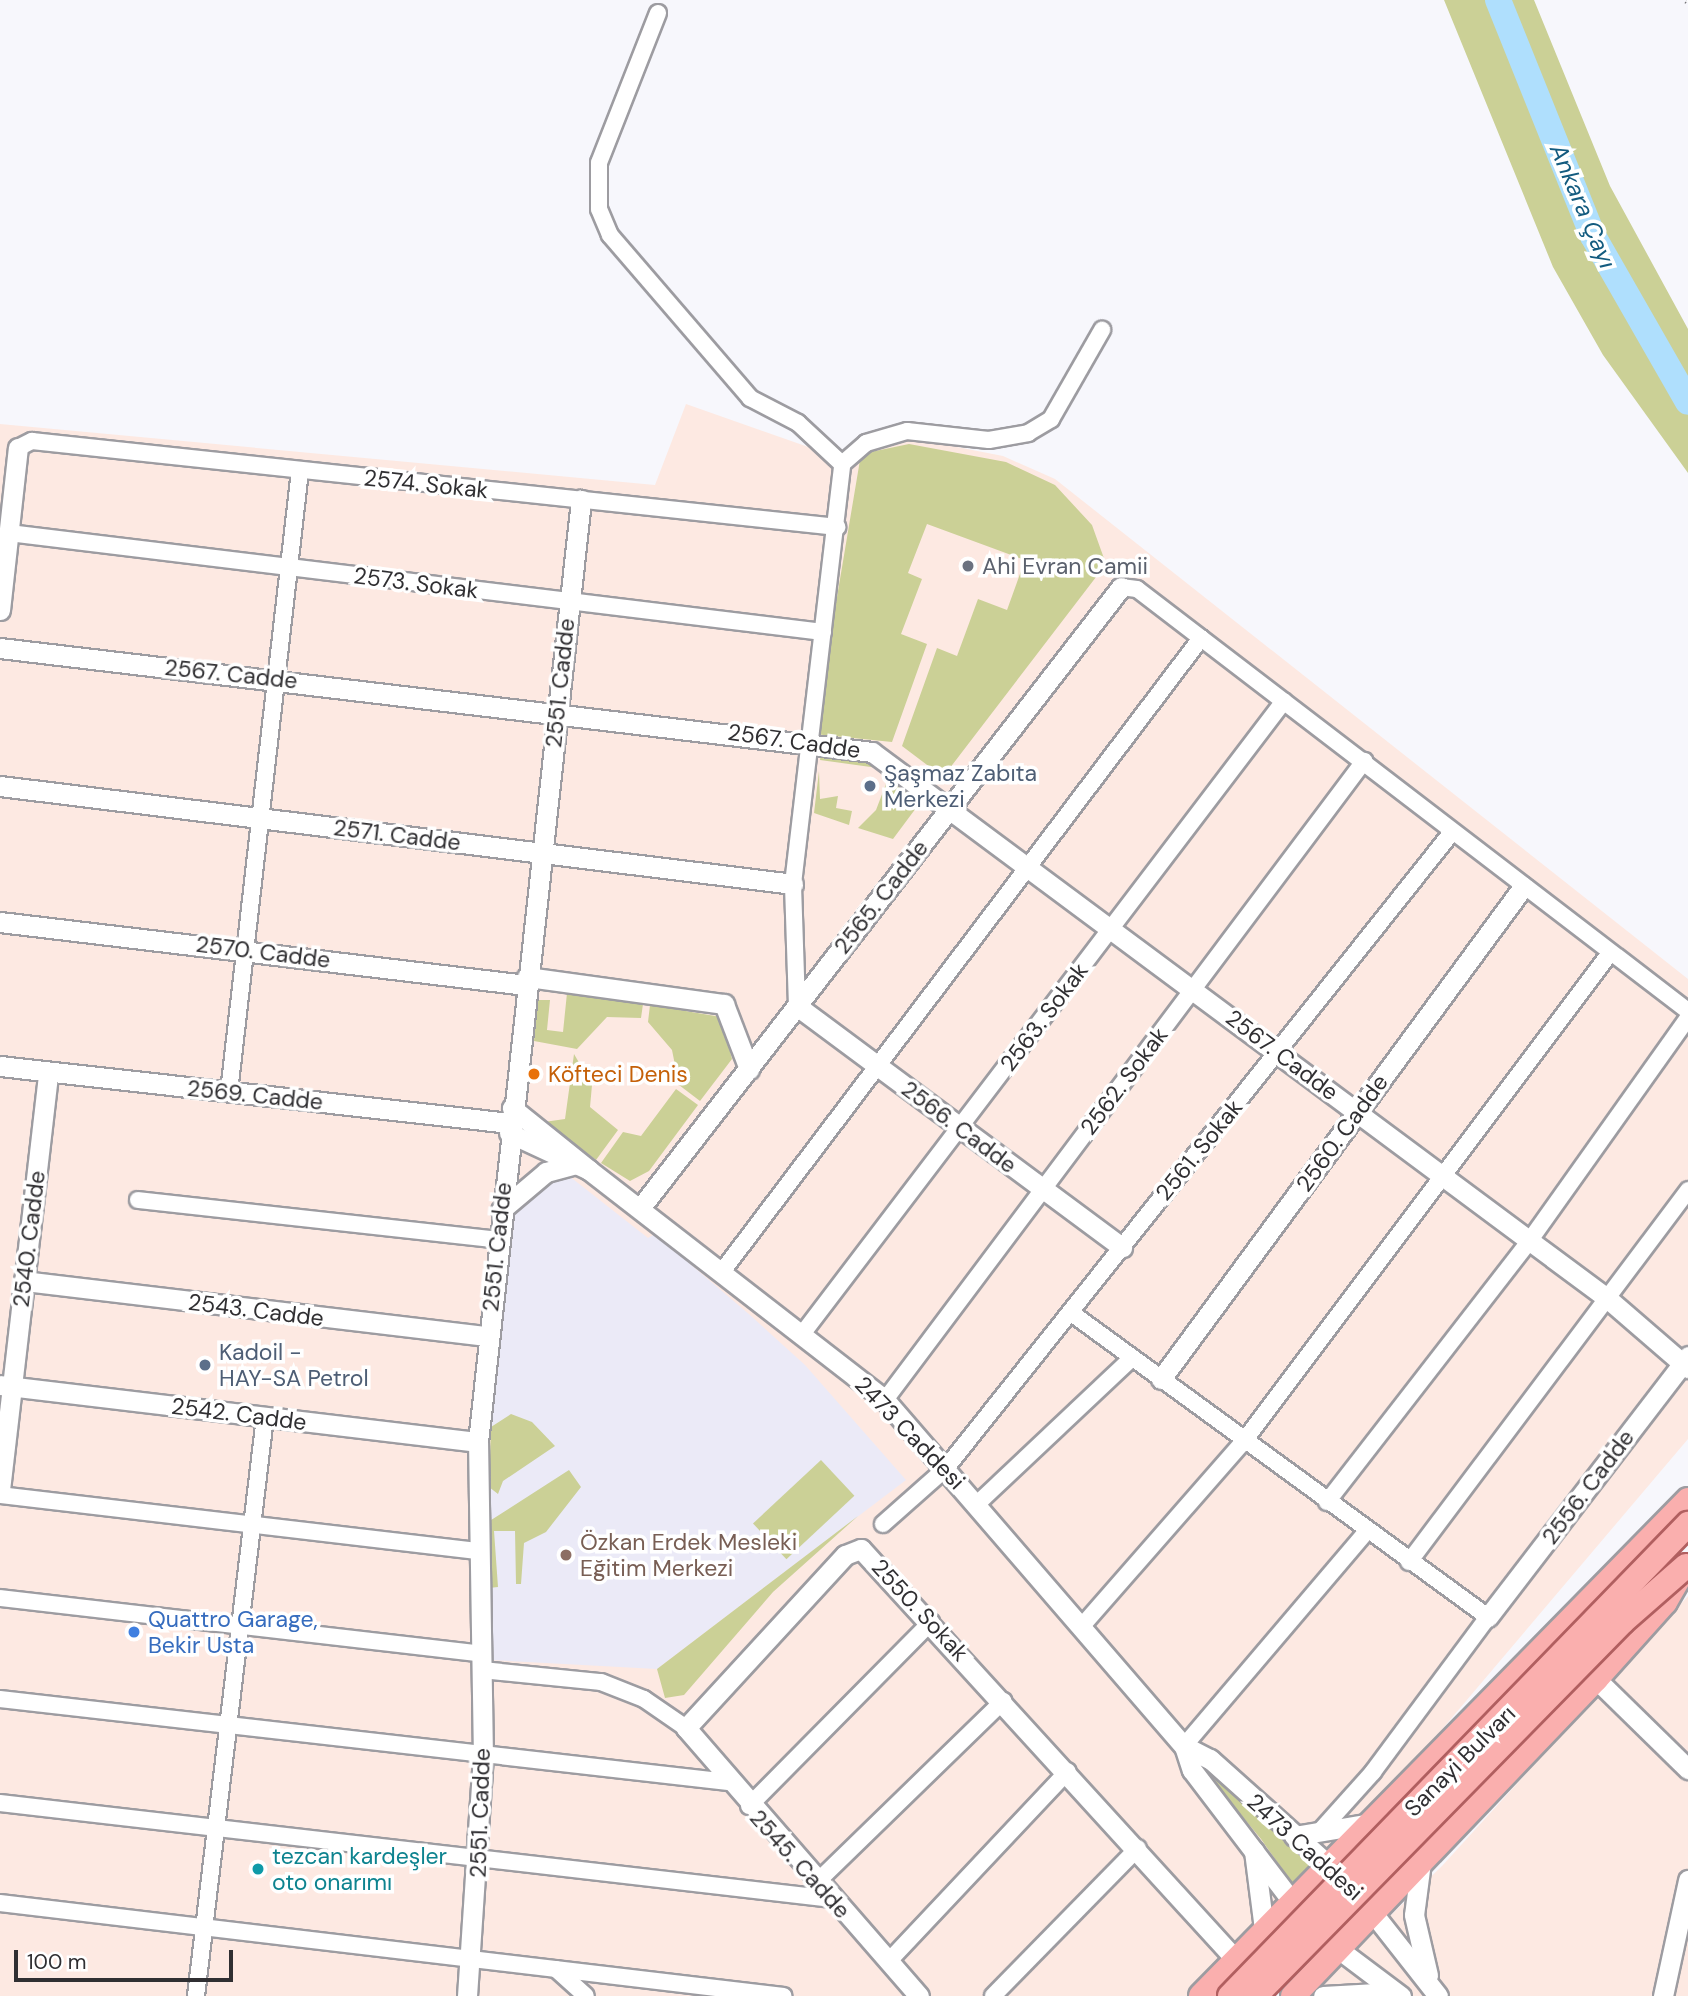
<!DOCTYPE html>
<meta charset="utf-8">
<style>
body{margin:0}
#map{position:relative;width:1688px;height:1996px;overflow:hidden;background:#f7f7fc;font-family:"DM Sans",sans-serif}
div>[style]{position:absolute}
.industrial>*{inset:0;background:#fde9e2}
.built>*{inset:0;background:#ebeaf7}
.green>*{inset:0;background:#cbd096;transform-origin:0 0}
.river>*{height:26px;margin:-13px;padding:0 13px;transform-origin:13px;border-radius:13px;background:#afdffd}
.roads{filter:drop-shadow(2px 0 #9d9ca1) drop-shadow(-2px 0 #9d9ca1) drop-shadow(0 2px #9d9ca1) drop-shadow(0 -2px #9d9ca1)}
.minor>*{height:16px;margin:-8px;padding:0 8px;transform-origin:8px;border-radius:8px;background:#fff}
.tertiary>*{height:19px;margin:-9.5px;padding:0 9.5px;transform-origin:9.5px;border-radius:9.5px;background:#fff}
.primary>*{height:24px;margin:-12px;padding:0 12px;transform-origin:12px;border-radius:12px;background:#faafae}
.rail>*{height:7px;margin-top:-3.5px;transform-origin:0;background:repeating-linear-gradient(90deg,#fff 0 13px,#666568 0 26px);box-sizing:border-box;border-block:2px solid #666568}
.bridges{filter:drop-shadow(2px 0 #b15f60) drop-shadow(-2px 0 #b15f60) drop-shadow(0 2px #b15f60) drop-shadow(0 -2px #b15f60)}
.primary-bridge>*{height:24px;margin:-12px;padding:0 12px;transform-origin:12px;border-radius:12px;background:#faafae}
.dots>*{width:19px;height:19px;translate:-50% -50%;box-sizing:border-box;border:4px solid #fff;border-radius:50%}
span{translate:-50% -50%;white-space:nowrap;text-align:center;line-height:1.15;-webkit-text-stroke:7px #fff;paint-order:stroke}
.street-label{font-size:23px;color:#302f32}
.worship-label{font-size:23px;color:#5b616d}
.left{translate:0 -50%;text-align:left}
.service-label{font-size:23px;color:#4e5e75}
.food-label{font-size:23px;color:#c56008}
.education-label{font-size:23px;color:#785e54}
.shop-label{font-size:23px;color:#366cbe}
.culture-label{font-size:23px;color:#0d838f}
.water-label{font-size:24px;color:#135b7f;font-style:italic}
.scale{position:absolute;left:14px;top:1950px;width:219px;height:32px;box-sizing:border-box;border:4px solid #302f32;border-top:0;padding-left:9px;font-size:21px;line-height:24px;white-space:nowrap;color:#302f32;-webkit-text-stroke:5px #fff;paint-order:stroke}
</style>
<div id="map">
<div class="industrial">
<div style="clip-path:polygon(686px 404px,814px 449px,842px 451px,906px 437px,1003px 456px,1055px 479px,1688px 979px,1688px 1439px,1216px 1996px,0 1996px,0 424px,655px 485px)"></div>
<div style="clip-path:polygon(1688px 1596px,1688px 1996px,1307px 1996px,1442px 1866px)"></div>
</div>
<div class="built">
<div style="clip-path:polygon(564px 1172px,648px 1238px,655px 1234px,750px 1315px,805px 1365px,906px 1480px,657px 1669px,491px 1660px,491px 1427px,516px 1206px)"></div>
</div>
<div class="green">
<div style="clip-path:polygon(1444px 0,1534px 0,1610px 186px,1688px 329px,1688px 473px,1603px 355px,1553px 267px)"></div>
<div style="clip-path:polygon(909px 444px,1006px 462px,1055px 485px,1092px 525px,1106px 564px,943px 777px,902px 746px,937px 648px,957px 656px,978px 599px,1007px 610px,1025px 560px,927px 524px,908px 573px,922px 579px,901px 634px,927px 644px,892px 742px,814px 734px,861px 454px)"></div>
<div style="clip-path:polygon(821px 753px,867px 760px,878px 768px,820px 760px)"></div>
<div style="clip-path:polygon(819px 771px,820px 799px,838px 796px,836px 808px,852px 811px,849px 825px,814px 813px)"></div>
<div style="clip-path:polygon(889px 776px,922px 800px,893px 839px,858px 828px,876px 810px)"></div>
<div style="clip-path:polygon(567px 993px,643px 1004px,641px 1018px,607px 1017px,577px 1049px,534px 1041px,537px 1000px,550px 1000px,547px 1030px,563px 1032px)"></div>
<div style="clip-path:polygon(650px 1005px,721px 1017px,732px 1059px,700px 1101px,679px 1085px,672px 1050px,648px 1022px)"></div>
<div style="clip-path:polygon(574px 1054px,592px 1085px,590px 1107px,618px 1130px,596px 1160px,544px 1122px,565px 1119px)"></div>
<div style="clip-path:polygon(676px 1089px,698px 1105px,649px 1171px,630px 1181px,601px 1163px,623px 1132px,641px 1136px)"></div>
<div style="clip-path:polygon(511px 1414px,532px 1422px,555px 1446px,503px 1481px,498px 1494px,489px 1487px,491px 1427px)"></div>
<div style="left:821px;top:1460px;width:49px;height:93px;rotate:47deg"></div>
<div style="clip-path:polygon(569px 1470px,581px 1487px,546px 1532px,524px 1543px,521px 1584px,516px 1584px,515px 1531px,494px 1531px,498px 1587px,489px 1588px,488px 1522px)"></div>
<div style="clip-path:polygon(858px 1516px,773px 1592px,684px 1695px,665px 1698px,657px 1669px)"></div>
<div style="clip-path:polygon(1196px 1761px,1312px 1867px,1294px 1886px,1261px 1839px)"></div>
</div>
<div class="river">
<div style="left:1498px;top:0;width:254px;rotate:68.1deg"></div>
<div style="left:1593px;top:236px;width:191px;rotate:60.2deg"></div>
</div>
<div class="roads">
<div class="minor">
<div style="left:658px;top:13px;width:161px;rotate:111.5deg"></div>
<div style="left:599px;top:163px;width:46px;rotate:90deg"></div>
<div style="left:599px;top:209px;width:28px;rotate:67deg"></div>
<div style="left:610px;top:235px;width:215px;rotate:49.3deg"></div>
<div style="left:750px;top:398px;width:54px;rotate:27.5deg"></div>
<div style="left:798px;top:423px;width:60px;rotate:43deg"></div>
<div style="left:18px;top:448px;width:16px;rotate:-27deg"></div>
<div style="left:32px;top:441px;width:810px;rotate:6.1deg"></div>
<div style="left:9px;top:533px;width:820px;rotate:6.93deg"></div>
<div style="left:1121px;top:587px;width:16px;rotate:7deg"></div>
<div style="left:1137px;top:589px;width:694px;rotate:37.45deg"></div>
<div style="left:797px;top:1006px;width:122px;rotate:-91.9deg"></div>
<div style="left:793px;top:884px;width:423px;rotate:-83.3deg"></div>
<div style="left:842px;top:464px;width:32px;rotate:-41deg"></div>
<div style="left:866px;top:443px;width:43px;rotate:-16.3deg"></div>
<div style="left:907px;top:431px;width:82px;rotate:6.3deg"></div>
<div style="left:989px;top:440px;width:40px;rotate:-10deg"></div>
<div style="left:1028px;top:433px;width:27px;rotate:-31deg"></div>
<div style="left:1051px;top:419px;width:103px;rotate:-60.2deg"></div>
<div style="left:229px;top:1092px;width:625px;rotate:-83.48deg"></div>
<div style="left:138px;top:1200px;width:362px;rotate:6.3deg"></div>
<div style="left:724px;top:1269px;width:791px;rotate:-52.91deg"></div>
<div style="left:1070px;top:1312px;width:517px;rotate:36.12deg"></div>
<div style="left:1488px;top:1617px;width:193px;rotate:126.6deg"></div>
<div style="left:1373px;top:1772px;width:79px;rotate:131.9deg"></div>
<div style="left:803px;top:1333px;width:794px;rotate:-52.73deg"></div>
<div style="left:885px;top:1400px;width:799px;rotate:-53.14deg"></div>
<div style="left:0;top:1495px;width:481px;rotate:6.7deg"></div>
<div style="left:1327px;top:1502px;width:331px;rotate:-52.2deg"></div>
<div style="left:1530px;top:1240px;width:272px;rotate:-54.6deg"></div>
<div style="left:977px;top:1504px;width:213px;rotate:-43.3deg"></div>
<div style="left:883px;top:1524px;width:84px;rotate:-41.6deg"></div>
<div style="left:946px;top:1468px;width:813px;rotate:-51.49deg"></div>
<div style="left:1409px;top:1562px;width:465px;rotate:-53.1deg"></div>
<div style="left:0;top:1598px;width:485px;rotate:6.6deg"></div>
<div style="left:1082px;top:1626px;width:246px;rotate:-48.8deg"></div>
<div style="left:1244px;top:1441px;width:610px;rotate:-53.13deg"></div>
<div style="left:482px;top:1670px;width:120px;rotate:5.8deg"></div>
<div style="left:601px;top:1682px;width:46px;rotate:21.6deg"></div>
<div style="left:644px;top:1699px;width:51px;rotate:34.6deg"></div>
<div style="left:0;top:1699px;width:733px;rotate:6.5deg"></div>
<div style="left:1184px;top:1746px;width:282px;rotate:-49.6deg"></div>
<div style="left:0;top:1803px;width:838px;rotate:6.58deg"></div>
<div style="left:749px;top:1806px;width:259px;rotate:-45.3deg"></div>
<div style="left:817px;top:1882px;width:260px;rotate:-44.2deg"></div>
<div style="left:0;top:1903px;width:789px;rotate:6.77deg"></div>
<div style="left:888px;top:1962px;width:262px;rotate:-46.7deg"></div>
<div style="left:556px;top:1969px;width:40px;rotate:42deg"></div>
<div style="left:196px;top:1996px;width:583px;rotate:-83.2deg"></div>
<div style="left:993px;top:1996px;width:207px;rotate:-45.6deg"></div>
</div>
<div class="tertiary">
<div style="left:0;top:610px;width:163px;rotate:-83.7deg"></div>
<div style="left:0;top:648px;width:878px;rotate:6.8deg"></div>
<div style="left:872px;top:752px;width:917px;rotate:36.62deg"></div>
<div style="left:1608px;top:1299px;width:106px;rotate:40.8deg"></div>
<div style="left:0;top:786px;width:799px;rotate:7.04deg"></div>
<div style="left:0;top:922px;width:530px;rotate:6.83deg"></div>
<div style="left:527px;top:977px;width:199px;rotate:7.8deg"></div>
<div style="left:724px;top:1004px;width:70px;rotate:69deg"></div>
<div style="left:797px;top:1006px;width:405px;rotate:36.6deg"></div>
<div style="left:0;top:1066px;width:513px;rotate:6.38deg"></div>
<div style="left:509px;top:1133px;width:88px;rotate:24.8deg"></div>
<div style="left:589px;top:1170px;width:99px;rotate:-141.2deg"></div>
<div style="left:589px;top:1170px;width:375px;rotate:37.8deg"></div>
<div style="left:885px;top:1400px;width:457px;rotate:49.2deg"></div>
<div style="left:1184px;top:1746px;width:25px;rotate:72deg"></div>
<div style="left:1192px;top:1770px;width:180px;rotate:52.7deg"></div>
<div style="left:641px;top:1207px;width:784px;rotate:-52.25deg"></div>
<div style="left:501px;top:1210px;width:59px;rotate:-40.2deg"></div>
<div style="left:546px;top:1172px;width:31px;rotate:-15deg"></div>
<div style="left:24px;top:1281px;width:467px;rotate:6.8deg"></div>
<div style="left:1161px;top:1379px;width:611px;rotate:-53.66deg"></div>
<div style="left:0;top:1385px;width:481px;rotate:6.8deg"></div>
<div style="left:0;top:1490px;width:421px;rotate:-83.4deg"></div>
<div style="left:1488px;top:1617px;width:329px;rotate:-52.5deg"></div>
<div style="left:1596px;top:1679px;width:129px;rotate:44.4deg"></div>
<div style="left:1184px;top:1746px;width:29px;rotate:27deg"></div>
<div style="left:1210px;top:1759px;width:188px;rotate:41.8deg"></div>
<div style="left:1350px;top:1884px;width:142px;rotate:51.8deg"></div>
<div style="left:1294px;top:1836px;width:73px;rotate:-9.5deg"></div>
<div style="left:1254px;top:1851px;width:79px;rotate:82.7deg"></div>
<div style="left:1421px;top:1862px;width:53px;rotate:97.5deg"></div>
<div style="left:1414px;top:1915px;width:62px;rotate:76.9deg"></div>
<div style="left:1329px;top:1942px;width:90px;rotate:36.9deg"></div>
<div style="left:467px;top:1996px;width:239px;rotate:-86.2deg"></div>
<div style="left:483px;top:1758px;width:316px;rotate:-90.9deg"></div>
<div style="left:478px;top:1442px;width:948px;rotate:-83.76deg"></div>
<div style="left:919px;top:1996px;width:355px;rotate:-131deg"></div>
<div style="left:686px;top:1728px;width:235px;rotate:-47.4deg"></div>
<div style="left:845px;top:1555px;width:17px;rotate:-21deg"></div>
<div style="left:861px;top:1549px;width:556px;rotate:47.62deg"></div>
<div style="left:1323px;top:1996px;width:71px;rotate:-3.2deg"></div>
<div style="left:1663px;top:1996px;width:119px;rotate:-77.8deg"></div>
</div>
<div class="primary">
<div style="left:1201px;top:1996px;width:695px;rotate:-45.52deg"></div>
<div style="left:1293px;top:1996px;width:439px;rotate:-46.3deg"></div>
<div style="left:1596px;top:1679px;width:103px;rotate:-48.1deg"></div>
<div style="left:1665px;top:1602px;width:39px;rotate:-60deg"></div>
</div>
</div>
<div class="rail">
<div style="left:1687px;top:0;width:1px;rotate:45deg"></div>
</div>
<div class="bridges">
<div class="primary-bridge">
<div style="left:1230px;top:1996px;width:658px;rotate:-45.86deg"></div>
<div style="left:1255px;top:1996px;width:524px;rotate:-45.54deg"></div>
<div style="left:1622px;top:1622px;width:85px;rotate:-41.2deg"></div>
</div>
</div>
<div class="dots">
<div style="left:968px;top:566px;background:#6b7280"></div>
<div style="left:870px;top:786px;background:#5c6f8a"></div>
<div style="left:534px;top:1074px;background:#e8710a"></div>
<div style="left:205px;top:1365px;background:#5c6f8a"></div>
<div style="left:566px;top:1555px;background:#8d6e63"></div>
<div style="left:134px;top:1632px;background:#3f7fe0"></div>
<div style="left:258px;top:1869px;background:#0f9aa8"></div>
</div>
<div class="street-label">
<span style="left:426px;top:484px;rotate:6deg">2574. Sokak</span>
<span style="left:416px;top:583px;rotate:7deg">2573. Sokak</span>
<span style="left:231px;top:674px;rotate:6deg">2567. Cadde</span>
<span style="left:560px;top:683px;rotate:-84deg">2551. Cadde</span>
<span style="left:794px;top:741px;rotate:8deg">2567. Cadde</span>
<span style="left:397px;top:835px;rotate:7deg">2571. Cadde</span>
<span style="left:881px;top:897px;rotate:-52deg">2565. Cadde</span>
<span style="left:263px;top:952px;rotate:7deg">2570. Cadde</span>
<span style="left:1044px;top:1017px;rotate:-53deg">2563. Sokak</span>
<span style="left:1282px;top:1055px;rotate:37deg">2567. Cadde</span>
<span style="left:1124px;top:1081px;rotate:-53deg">2562. Sokak</span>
<span style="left:255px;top:1095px;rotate:6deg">2569. Cadde</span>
<span style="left:959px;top:1127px;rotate:37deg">2566. Cadde</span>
<span style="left:1342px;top:1133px;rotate:-54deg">2560. Cadde</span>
<span style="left:1199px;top:1150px;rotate:-51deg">2561. Sokak</span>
<span style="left:29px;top:1239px;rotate:-83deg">2540. Cadde</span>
<span style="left:497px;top:1247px;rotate:-84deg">2551. Cadde</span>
<span style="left:256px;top:1310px;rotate:7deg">2543. Cadde</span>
<span style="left:239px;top:1414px;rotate:7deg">2542. Cadde</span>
<span style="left:910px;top:1433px;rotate:46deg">2473 Caddesi</span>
<span style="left:1588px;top:1487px;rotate:-53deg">2556. Cadde</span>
<span style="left:920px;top:1610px;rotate:47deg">2550. Sokak</span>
<span style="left:1460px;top:1761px;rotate:-45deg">Sanayi Bulvarı</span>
<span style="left:480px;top:1813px;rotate:-88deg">2551. Cadde</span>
<span style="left:1305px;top:1847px;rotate:42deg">2473 Caddesi</span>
<span style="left:800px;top:1864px;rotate:48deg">2545. Cadde</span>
</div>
<div class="worship-label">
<span class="left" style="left:982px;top:566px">Ahi Evran Camii</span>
</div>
<div class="service-label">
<span class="left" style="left:884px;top:786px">Şaşmaz Zabıta<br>Merkezi</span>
<span class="left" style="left:219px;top:1365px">Kadoil -<br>HAY-SA Petrol</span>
</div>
<div class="food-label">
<span class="left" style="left:548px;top:1074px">Köfteci Denis</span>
</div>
<div class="education-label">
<span class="left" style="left:580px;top:1555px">Özkan Erdek Mesleki<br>Eğitim Merkezi</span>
</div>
<div class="shop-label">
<span class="left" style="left:148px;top:1632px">Quattro Garage,<br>Bekir Usta</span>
</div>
<div class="culture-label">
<span class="left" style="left:272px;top:1869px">tezcan kardeşler<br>oto onarımı</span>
</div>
<div class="water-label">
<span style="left:1583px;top:206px;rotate:67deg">Ankara Çayı</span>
</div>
<div class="scale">100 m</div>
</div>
